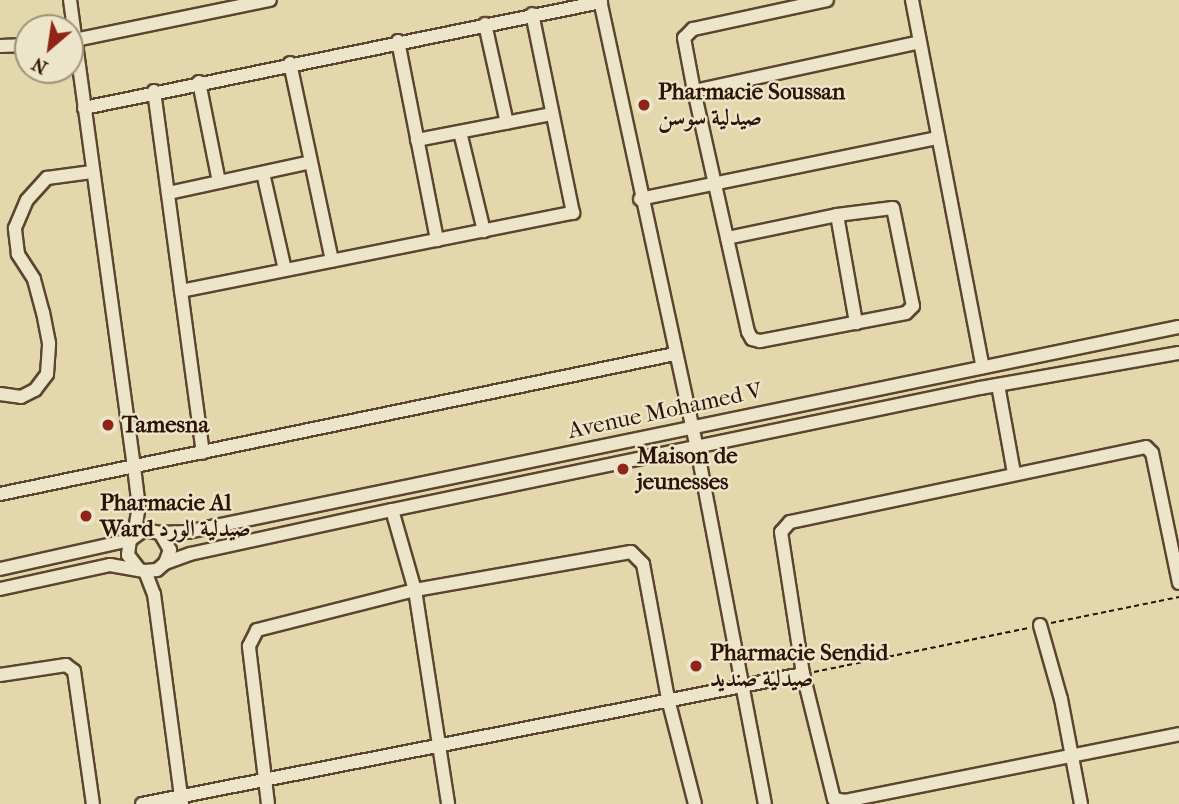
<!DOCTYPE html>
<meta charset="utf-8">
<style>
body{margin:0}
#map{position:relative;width:1179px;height:804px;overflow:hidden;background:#e3d7ac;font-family:"IM FELL French Canon",Amiri,serif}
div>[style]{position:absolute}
.path>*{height:2px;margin-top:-1px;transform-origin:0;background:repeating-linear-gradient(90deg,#2e1404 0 5px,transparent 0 8.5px)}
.roads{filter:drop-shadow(2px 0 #5b452e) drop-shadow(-2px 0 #5b452e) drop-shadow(0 2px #5b452e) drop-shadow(0 -2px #5b452e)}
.minor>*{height:12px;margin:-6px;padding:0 6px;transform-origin:6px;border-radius:6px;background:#ede5c9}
.dots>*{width:19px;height:19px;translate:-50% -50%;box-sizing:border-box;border:4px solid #ede5c9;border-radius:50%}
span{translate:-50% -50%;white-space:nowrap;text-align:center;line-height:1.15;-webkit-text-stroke:5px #ede5c9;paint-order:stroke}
.poi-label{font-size:23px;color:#2e1404;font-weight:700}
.left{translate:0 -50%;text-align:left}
.street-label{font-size:23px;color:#2e1404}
.north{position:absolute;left:14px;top:14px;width:70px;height:70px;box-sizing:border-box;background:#ede5c9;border:2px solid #a1917a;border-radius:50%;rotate:209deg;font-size:19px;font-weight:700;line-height:28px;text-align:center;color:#2e1404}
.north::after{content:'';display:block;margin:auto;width:24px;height:32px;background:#8f2418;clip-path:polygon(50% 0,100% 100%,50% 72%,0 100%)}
</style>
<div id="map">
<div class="path">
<div style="left:1051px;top:623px;width:131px;rotate:-11.5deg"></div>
<div style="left:814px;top:672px;width:218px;rotate:-11.6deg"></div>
</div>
<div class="roads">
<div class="minor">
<div style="left:70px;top:0;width:471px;rotate:82.2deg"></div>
<div style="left:134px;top:467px;width:38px;rotate:83deg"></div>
<div style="left:139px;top:505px;width:30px;rotate:99deg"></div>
<div style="left:600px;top:0;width:458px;rotate:77.8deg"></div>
<div style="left:697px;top:448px;width:362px;rotate:79.2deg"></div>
<div style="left:912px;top:0;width:374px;rotate:79.1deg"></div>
<div style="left:485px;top:24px;width:101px;rotate:77.5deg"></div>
<div style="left:70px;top:41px;width:204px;rotate:-11.6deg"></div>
<div style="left:398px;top:41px;width:203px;rotate:78.9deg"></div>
<div style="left:0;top:46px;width:28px;rotate:-2deg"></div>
<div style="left:290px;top:63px;width:202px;rotate:78deg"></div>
<div style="left:199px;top:82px;width:102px;rotate:78.7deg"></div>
<div style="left:154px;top:91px;width:365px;rotate:82.3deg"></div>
<div style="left:694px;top:91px;width:231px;rotate:-12.2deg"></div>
<div style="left:84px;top:108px;width:528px;rotate:-11.59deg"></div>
<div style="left:460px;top:132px;width:102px;rotate:76.4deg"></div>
<div style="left:417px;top:140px;width:137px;rotate:-10.9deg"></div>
<div style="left:263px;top:173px;width:99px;rotate:77.2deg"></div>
<div style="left:168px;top:193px;width:146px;rotate:-12.2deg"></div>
<div style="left:640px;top:199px;width:304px;rotate:-11.6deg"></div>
<div style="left:837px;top:215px;width:110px;rotate:80deg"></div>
<div style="left:727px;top:238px;width:112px;rotate:-11.8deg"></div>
<div style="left:837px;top:215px;width:56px;rotate:-7.1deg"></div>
<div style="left:893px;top:208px;width:100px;rotate:78.5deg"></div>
<div style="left:913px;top:306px;width:10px;rotate:135deg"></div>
<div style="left:906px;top:313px;width:149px;rotate:169.1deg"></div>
<div style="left:760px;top:341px;width:8px;rotate:-166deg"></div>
<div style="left:752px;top:339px;width:8px;rotate:-120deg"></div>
<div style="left:748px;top:332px;width:247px;rotate:-102.6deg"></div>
<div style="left:694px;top:91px;width:54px;rotate:-100.7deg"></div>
<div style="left:684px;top:38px;width:13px;rotate:-45deg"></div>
<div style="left:693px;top:29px;width:137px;rotate:-12.2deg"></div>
<div style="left:181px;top:291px;width:400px;rotate:-11.3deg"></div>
<div style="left:573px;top:213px;width:203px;rotate:-101.6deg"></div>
<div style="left:998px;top:385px;width:89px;rotate:79.7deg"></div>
<div style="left:0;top:394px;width:21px;rotate:8deg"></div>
<div style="left:21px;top:397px;width:16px;rotate:-27deg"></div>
<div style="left:35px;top:390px;width:20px;rotate:-53deg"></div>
<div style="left:47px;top:374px;width:31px;rotate:-86deg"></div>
<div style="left:49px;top:343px;width:31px;rotate:-101deg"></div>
<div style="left:43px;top:313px;width:35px;rotate:-105deg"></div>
<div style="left:34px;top:279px;width:30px;rotate:-123deg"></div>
<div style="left:18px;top:254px;width:26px;rotate:-97deg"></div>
<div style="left:15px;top:228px;width:30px;rotate:-67deg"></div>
<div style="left:27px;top:200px;width:30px;rotate:-48deg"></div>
<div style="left:47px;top:178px;width:45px;rotate:-7.6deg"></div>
<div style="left:0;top:494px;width:689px;rotate:-11.72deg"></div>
<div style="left:392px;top:510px;width:83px;rotate:74deg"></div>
<div style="left:415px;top:590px;width:217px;rotate:81.2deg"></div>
<div style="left:160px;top:533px;width:27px;rotate:-2deg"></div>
<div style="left:187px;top:532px;width:1013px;rotate:-11.68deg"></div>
<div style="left:165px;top:563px;width:27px;rotate:-20deg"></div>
<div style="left:190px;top:554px;width:207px;rotate:-12.3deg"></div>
<div style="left:392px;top:510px;width:601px;rotate:-11.72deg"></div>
<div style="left:980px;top:388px;width:202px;rotate:-10deg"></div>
<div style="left:0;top:569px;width:133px;rotate:-12.6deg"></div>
<div style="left:145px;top:571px;width:25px;rotate:69deg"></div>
<div style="left:154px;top:594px;width:212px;rotate:82.4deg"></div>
<div style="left:1179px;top:583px;width:133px;rotate:-101.7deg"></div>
<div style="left:1152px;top:453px;width:8px;rotate:-135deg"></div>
<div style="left:1146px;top:447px;width:364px;rotate:168.1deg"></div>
<div style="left:790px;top:522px;width:13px;rotate:132deg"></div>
<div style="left:781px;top:532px;width:144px;rotate:81.2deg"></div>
<div style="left:803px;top:674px;width:129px;rotate:76.1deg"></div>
<div style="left:834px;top:799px;width:11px;rotate:10deg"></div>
<div style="left:845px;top:801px;width:341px;rotate:-11.3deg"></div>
<div style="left:0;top:589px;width:113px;rotate:-12.3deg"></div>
<div style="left:110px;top:565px;width:36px;rotate:10deg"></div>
<div style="left:145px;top:571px;width:12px;rotate:-5deg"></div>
<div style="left:157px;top:570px;width:11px;rotate:-41deg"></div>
<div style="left:165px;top:563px;width:14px;rotate:-69deg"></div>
<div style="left:170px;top:550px;width:20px;rotate:-120deg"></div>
<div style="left:160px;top:533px;width:16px;rotate:-169deg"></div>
<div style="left:144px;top:530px;width:17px;rotate:144deg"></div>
<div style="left:130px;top:540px;width:15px;rotate:98deg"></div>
<div style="left:128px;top:555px;width:16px;rotate:52deg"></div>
<div style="left:1040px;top:625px;width:77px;rotate:74.2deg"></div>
<div style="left:1061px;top:699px;width:107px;rotate:79.2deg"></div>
<div style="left:0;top:675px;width:67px;rotate:-8.6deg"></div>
<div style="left:66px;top:665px;width:10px;rotate:37deg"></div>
<div style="left:74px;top:671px;width:134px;rotate:81.9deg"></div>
<div style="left:142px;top:804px;width:674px;rotate:-11.13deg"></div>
<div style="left:268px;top:804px;width:159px;rotate:-96.9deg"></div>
<div style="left:249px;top:646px;width:18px;rotate:-63deg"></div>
<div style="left:257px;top:630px;width:163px;rotate:-14.2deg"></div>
<div style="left:415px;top:590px;width:219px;rotate:-10deg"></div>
<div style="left:631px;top:552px;width:17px;rotate:45deg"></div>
<div style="left:643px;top:564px;width:137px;rotate:79.5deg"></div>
<div style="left:668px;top:699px;width:108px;rotate:75.6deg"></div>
</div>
</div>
<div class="dots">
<div style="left:644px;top:105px;background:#8f2418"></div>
<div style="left:108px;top:425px;background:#8f2418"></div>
<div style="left:623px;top:469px;background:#8f2418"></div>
<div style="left:86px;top:516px;background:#8f2418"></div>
<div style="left:696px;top:666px;background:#8f2418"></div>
</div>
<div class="poi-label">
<span class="left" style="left:658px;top:105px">Pharmacie Soussan<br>صيدلية سوسن</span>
<span class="left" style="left:122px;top:425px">Tamesna</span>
<span class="left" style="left:637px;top:469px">Maison de<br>jeunesses</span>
<span class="left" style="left:100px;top:516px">Pharmacie Al<br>Ward صيدلية الورد</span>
<span class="left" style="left:710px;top:666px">Pharmacie Sendid<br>صيدلية صنديد</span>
</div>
<div class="street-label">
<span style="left:665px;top:411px;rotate:-12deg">Avenue Mohamed V</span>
</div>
<div class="north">N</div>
</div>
